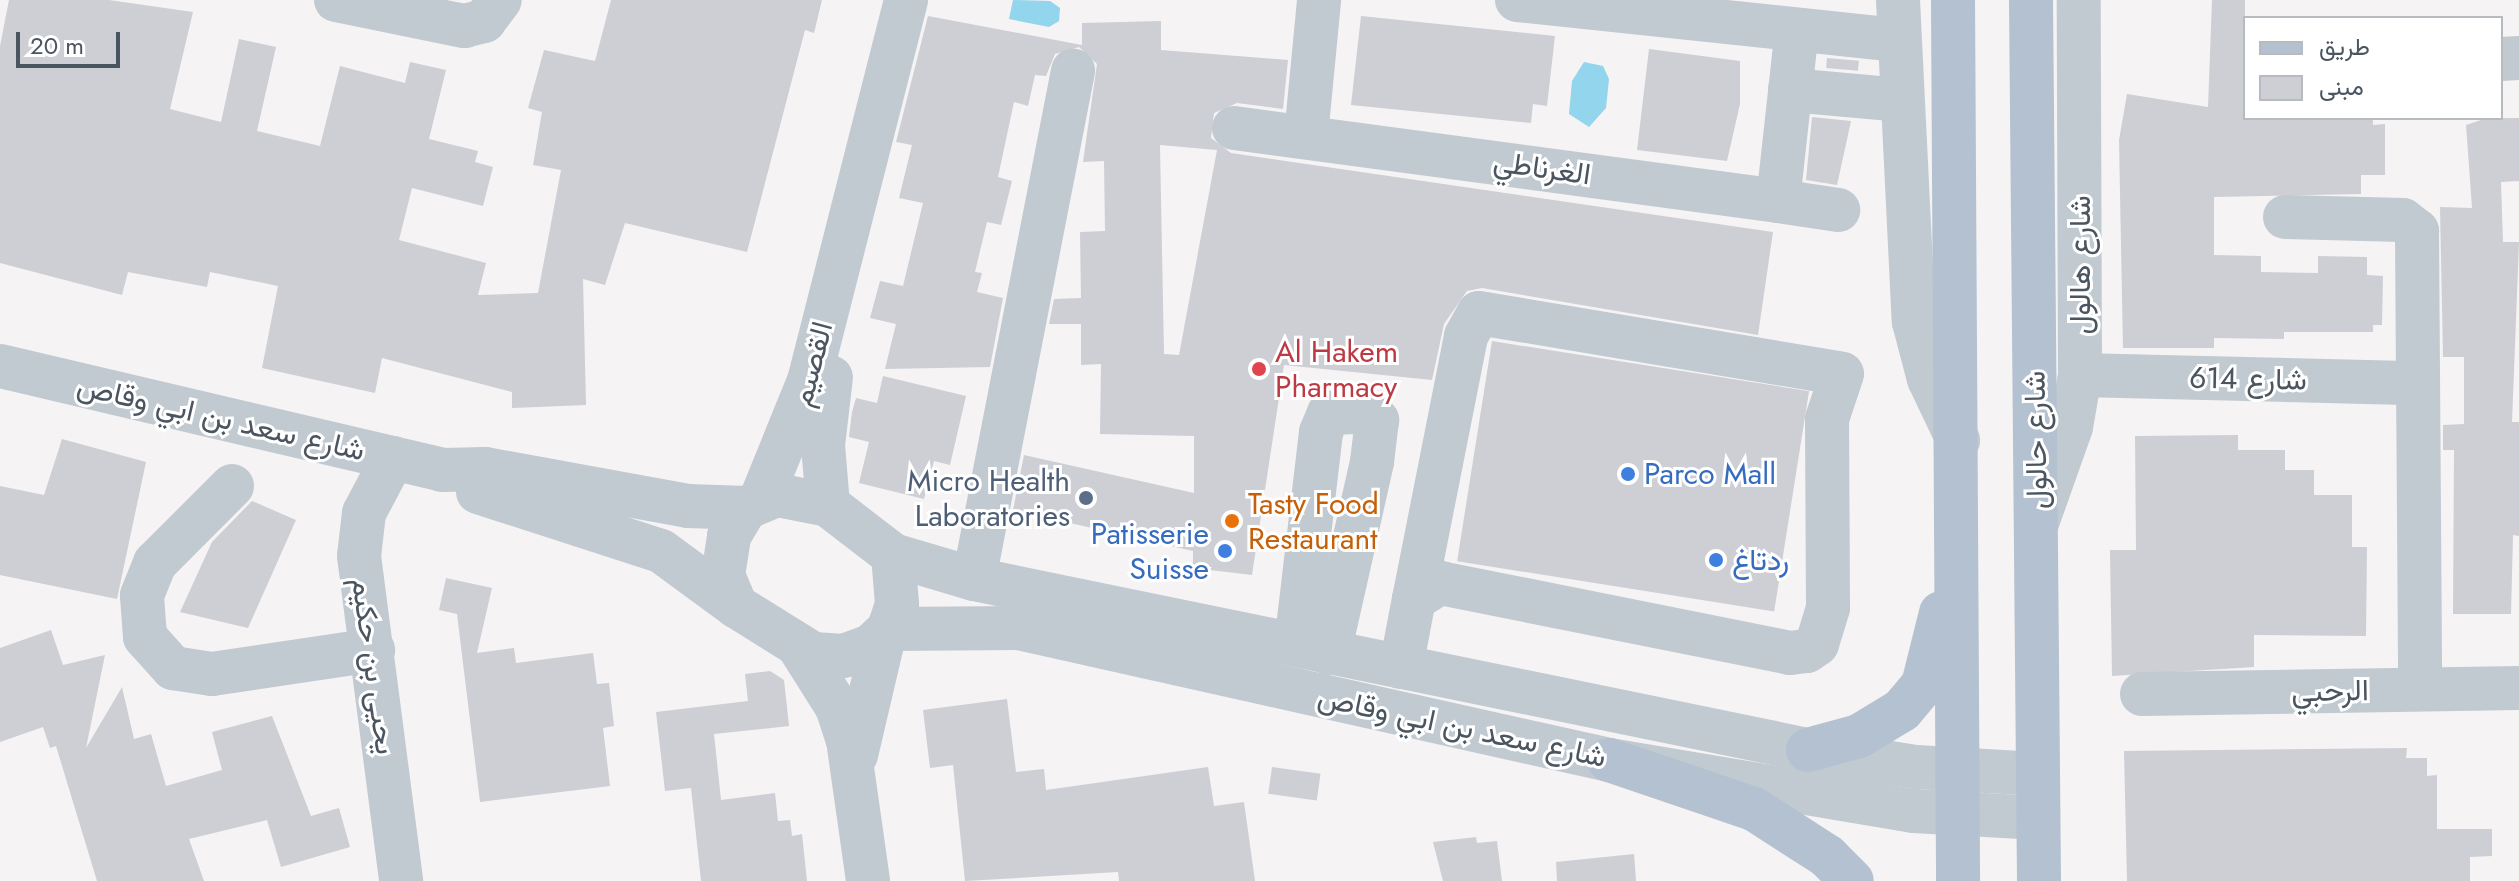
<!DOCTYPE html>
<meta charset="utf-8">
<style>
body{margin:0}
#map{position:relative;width:2519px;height:881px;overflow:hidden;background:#f5f3f3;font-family:Jost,Vazirmatn,sans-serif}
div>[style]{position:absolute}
.water>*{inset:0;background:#92d5ec}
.building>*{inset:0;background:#cdcfd5;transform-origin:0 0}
.minor>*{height:44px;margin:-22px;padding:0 22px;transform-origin:22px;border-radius:22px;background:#c1c9d1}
.major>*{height:44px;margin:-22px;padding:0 22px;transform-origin:22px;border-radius:22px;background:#b3c1d0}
.dots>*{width:22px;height:22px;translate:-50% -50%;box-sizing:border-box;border:4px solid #fff;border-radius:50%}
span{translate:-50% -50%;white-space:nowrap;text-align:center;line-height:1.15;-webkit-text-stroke:6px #fff;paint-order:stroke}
.street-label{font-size:30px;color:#4a5560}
.health-label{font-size:30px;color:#be3a42}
.left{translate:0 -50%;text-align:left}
.shop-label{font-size:30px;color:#366cbe}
.right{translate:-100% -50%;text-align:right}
.service-label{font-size:30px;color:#4e5e75}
.food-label{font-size:30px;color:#c56008}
.legend{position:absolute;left:2243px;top:16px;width:260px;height:104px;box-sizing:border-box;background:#fff;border:2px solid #b7bbbf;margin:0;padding:10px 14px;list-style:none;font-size:24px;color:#4a5560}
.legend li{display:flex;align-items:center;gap:16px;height:40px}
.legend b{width:40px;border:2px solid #b7bbbf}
.scale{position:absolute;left:16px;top:32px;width:104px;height:36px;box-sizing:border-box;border:4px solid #4a5560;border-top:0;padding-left:10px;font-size:24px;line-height:28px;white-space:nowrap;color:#4a5560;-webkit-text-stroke:6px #fff;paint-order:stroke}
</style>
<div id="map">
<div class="water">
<div style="clip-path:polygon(1013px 0,1050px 1px,1060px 8px,1059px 21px,1049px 27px,1009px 19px)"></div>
<div style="clip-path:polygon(1584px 62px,1603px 66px,1609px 79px,1606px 108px,1589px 127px,1569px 114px,1572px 81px)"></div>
</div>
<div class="building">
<div style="clip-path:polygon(9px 0,109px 0,193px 12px,170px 109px,221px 122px,239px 39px,276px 47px,257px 131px,320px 146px,340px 66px,405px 83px,410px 62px,446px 70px,429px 139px,478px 151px,475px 162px,493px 167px,483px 206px,412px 188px,399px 240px,486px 263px,478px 295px,538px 293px,561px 170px,533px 165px,542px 112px,528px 108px,544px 50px,595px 61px,611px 0,822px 0,814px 33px,805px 30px,747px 252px,625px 223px,605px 285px,583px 279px,586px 405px,512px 408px,512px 392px,382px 358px,375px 393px,262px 368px,278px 286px,210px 272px,207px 287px,128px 272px,122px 295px,0 263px,0 46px)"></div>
<div style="clip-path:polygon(2212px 0,2245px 0,2245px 118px,2373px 118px,2373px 125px,2385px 124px,2385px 175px,2361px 175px,2361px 194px,2214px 197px,2214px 255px,2261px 256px,2261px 272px,2318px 273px,2318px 256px,2367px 257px,2367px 275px,2383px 276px,2382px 325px,2373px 325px,2373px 332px,2284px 332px,2284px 339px,2214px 338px,2214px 348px,2123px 348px,2119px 140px,2127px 94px,2208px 107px)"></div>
<div style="clip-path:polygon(evenodd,928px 16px,1082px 45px,1082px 23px,1161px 21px,1161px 50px,1288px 60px,1283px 109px,1237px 103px,1214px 113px,1211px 138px,1231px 153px,1773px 232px,1758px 335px,1482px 288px,1467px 291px,1444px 324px,1432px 380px,1284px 365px,1252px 575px,1193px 568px,1193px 551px,1013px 510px,1024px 455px,1194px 493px,1194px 436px,1100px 434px,1101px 364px,1081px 365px,1081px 324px,1049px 324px,1054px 299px,1081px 298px,1080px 232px,1105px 231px,1104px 161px,1083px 162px,1097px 64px,1079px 47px,1055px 54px,1046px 76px,1035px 75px,1028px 106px,1014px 102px,998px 177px,1012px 181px,1001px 225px,987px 222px,975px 272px,982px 273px,977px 292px,1003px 298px,990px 367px,885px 369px,896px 324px,870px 318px,880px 281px,903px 286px,923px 203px,899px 198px,912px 145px,896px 142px,928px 16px,1160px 145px,1217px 150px,1179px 355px,1164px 354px,1160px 145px)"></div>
<div style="clip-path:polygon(1361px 16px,1555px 36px,1547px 106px,1533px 104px,1531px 123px,1351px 105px)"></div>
<div style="clip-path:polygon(1649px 49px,1740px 61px,1740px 104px,1727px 161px,1637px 150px)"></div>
<div style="left:1827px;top:58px;width:32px;height:10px;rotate:5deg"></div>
<div style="clip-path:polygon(1812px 117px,1851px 121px,1837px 185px,1806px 180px)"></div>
<div style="clip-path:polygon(2487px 118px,2519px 118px,2519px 181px,2501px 182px,2503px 242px,2519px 242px,2512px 422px,2519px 422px,2519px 536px,2513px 535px,2511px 614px,2453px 614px,2454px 450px,2443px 450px,2443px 425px,2464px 424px,2464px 357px,2443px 357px,2440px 207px,2472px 208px,2466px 125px)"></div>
<div style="left:1492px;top:341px;width:321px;height:223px;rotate:9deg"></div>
<div style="clip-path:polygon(883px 376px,966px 396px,950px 465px,934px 461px,924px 499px,859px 483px,869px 442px,849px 437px,852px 412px,856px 398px,877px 403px)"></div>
<div style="clip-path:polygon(2238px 435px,2238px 450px,2285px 450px,2285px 470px,2314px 470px,2314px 495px,2352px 495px,2352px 547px,2367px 547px,2366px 636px,2254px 635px,2254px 667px,2112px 676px,2110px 550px,2136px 550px,2135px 436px)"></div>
<div style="clip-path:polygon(62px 439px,146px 462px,117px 599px,0 575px,0 486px,44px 495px)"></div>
<div style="clip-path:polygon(252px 501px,296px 520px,248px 628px,180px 612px,212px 542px)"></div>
<div style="clip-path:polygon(446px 578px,492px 588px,477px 653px,514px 648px,516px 663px,593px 653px,597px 684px,609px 683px,614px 726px,603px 728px,610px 786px,480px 802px,457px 614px,439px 610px)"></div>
<div style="clip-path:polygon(51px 630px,63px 665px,105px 655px,86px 748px,122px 687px,134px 739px,151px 734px,166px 786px,222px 770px,212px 732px,272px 716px,311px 816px,339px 808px,350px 847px,281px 867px,267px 820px,189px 839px,204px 881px,97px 881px,56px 746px,50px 748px,43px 727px,0 742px,0 648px)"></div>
<div style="clip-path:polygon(770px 671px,784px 680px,789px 726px,714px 734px,721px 800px,775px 793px,778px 821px,790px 820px,792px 836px,802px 834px,807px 881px,701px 881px,691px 788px,665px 791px,656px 712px,748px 701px,745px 674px)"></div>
<div style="clip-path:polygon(1007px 699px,1016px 772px,1044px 769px,1046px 790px,1208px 767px,1214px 806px,1244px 802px,1255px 881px,1119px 881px,1118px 872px,965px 881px,953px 765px,930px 768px,923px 710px)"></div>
<div style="clip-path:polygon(2407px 748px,2406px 758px,2427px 758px,2427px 776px,2437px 775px,2437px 829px,2492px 829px,2492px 856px,2470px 857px,2470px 881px,2127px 881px,2124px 751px)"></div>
<div style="left:1272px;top:767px;width:49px;height:27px;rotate:8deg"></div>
<div style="clip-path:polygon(1476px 837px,1477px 843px,1497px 841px,1502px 881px,1443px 881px,1433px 842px)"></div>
<div style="clip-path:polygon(1634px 854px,1636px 881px,1557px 881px,1556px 862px)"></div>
</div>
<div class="minor">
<div style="left:336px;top:0;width:131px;rotate:11.5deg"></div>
<div style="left:464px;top:26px;width:21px;rotate:-14deg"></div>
<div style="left:484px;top:21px;width:26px;rotate:-53deg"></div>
<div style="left:1517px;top:0;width:383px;rotate:6deg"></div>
<div style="left:1898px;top:0;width:322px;rotate:87.2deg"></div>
<div style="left:1914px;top:322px;width:59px;rotate:75.3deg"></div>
<div style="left:1929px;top:379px;width:68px;rotate:64.6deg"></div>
<div style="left:2501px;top:59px;width:18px;rotate:-3deg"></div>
<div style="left:1790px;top:90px;width:111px;rotate:5.1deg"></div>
<div style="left:1234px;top:128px;width:549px;rotate:7.64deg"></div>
<div style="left:1778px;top:201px;width:172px;rotate:-83.7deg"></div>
<div style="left:1306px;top:136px;width:137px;rotate:-84.5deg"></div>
<div style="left:1778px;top:201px;width:61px;rotate:8.5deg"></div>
<div style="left:2285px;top:217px;width:118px;rotate:1.5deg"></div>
<div style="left:2403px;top:220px;width:18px;rotate:38deg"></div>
<div style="left:2417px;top:231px;width:458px;rotate:89.6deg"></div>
<div style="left:0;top:366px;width:454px;rotate:13.2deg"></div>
<div style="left:442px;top:470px;width:43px;rotate:-1.3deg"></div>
<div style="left:485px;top:469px;width:206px;rotate:10.3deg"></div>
<div style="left:688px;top:506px;width:58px;rotate:2deg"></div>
<div style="left:2080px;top:375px;width:337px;rotate:1.4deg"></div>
<div style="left:393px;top:458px;width:62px;rotate:117.8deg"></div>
<div style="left:364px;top:513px;width:43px;rotate:96.6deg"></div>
<div style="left:359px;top:556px;width:328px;rotate:82.6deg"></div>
<div style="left:232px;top:486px;width:109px;rotate:135deg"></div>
<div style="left:155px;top:563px;width:35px;rotate:112deg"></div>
<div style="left:142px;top:596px;width:41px;rotate:85.8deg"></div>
<div style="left:145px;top:637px;width:42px;rotate:47.9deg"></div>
<div style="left:173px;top:668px;width:39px;rotate:9deg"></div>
<div style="left:212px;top:674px;width:163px;rotate:-8.5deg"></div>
<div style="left:478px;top:492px;width:192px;rotate:17.9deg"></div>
<div style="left:661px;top:551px;width:93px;rotate:36.3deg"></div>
<div style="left:777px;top:495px;width:52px;rotate:11.1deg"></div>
<div style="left:828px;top:505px;width:82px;rotate:37.6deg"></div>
<div style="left:893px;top:555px;width:49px;rotate:85.3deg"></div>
<div style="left:897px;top:604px;width:26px;rotate:108deg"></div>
<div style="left:889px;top:629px;width:25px;rotate:137deg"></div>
<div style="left:871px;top:646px;width:29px;rotate:160deg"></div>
<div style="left:844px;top:656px;width:31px;rotate:-176deg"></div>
<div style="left:813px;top:654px;width:91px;rotate:-148.1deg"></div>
<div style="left:736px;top:606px;width:34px;rotate:-113deg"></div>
<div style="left:723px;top:575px;width:39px;rotate:-81deg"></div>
<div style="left:729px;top:536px;width:33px;rotate:-59deg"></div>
<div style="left:746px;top:508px;width:34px;rotate:-23deg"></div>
<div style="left:761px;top:499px;width:127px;rotate:-67.9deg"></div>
<div style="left:809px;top:381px;width:393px;rotate:-75.7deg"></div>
<div style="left:828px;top:505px;width:60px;rotate:-94.8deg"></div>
<div style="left:823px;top:445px;width:68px;rotate:-83.3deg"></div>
<div style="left:2037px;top:523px;width:102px;rotate:-70.5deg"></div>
<div style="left:2071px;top:427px;width:53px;rotate:-80.2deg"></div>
<div style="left:2080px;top:375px;width:375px;rotate:-90.2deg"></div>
<div style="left:893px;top:555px;width:84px;rotate:16.5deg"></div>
<div style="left:974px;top:579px;width:851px;rotate:11.59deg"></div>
<div style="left:1808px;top:750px;width:109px;rotate:8.9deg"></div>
<div style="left:1916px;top:767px;width:122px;rotate:3.3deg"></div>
<div style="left:974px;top:579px;width:518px;rotate:-78.97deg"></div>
<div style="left:1414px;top:599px;width:268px;rotate:-78.8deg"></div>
<div style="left:1466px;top:336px;width:26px;rotate:-61deg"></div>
<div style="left:1479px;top:313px;width:368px;rotate:9.5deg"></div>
<div style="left:889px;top:629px;width:129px;rotate:-0.4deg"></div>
<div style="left:1018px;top:628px;width:606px;rotate:12.59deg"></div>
<div style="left:1609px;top:760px;width:309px;rotate:9.5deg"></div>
<div style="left:1914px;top:811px;width:124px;rotate:3.2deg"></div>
<div style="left:1296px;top:645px;width:214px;rotate:-83.3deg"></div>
<div style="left:1321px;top:432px;width:21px;rotate:-67deg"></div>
<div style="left:1329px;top:413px;width:37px;rotate:-2deg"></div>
<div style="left:1366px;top:412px;width:14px;rotate:36deg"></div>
<div style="left:1377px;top:420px;width:42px;rotate:96.8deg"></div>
<div style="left:1372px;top:462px;width:196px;rotate:102.7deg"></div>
<div style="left:801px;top:650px;width:67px;rotate:57.7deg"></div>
<div style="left:837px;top:707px;width:35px;rotate:72deg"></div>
<div style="left:848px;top:740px;width:142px;rotate:81.9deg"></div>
<div style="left:1401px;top:667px;width:69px;rotate:-79.2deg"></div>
<div style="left:1414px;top:599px;width:31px;rotate:-32deg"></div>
<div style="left:1440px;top:583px;width:357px;rotate:11.3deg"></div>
<div style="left:1790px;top:653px;width:17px;rotate:-7deg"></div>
<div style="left:1807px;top:651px;width:12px;rotate:-35deg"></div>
<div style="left:1817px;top:644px;width:38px;rotate:-73deg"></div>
<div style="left:1828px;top:608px;width:189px;rotate:-90.3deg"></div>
<div style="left:1827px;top:419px;width:47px;rotate:-71.6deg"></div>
<div style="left:2142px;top:694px;width:377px;rotate:-0.9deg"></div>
<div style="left:856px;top:755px;width:122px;rotate:-76.8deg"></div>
</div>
<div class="major">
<div style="left:1953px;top:0;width:881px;rotate:89.67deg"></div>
<div style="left:2031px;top:0;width:881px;rotate:89.48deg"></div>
<div style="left:1808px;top:750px;width:53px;rotate:-15.4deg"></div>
<div style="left:1859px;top:736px;width:50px;rotate:-31.2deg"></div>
<div style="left:1902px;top:710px;width:33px;rotate:-50deg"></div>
<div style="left:1923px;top:685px;width:74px;rotate:-76deg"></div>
<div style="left:1609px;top:760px;width:153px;rotate:18.7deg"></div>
<div style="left:1754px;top:809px;width:87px;rotate:32.8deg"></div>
<div style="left:1827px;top:856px;width:35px;rotate:45deg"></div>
</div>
<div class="dots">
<div style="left:1259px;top:369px;background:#e0444e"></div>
<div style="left:1628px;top:474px;background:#3f7fe0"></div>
<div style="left:1086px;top:498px;background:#5c6f8a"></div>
<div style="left:1232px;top:521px;background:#e8710a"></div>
<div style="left:1225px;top:551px;background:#3f7fe0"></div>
<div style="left:1716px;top:560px;background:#3f7fe0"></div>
</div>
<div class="street-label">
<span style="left:1542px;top:168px;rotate:8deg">الغرناطي</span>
<span style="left:2080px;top:265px;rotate:-90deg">شارع هالول</span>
<span style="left:812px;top:364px;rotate:-75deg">القصيم</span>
<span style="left:2248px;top:379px;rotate:1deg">شارع 614</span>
<span style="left:221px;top:418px;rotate:13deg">شارع سعد بن ابي وقاص</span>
<span style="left:2036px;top:440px;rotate:-91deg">شارع حالول</span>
<span style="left:374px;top:666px;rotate:82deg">يحيى بن حكيم</span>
<span style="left:2330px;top:691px;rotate:-1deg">الرحبي</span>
<span style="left:1462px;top:727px;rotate:12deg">شارع سعد بن ابي وقاص</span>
</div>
<div class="health-label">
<span class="left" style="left:1275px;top:369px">Al Hakem<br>Pharmacy</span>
</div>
<div class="shop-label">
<span class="left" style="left:1644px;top:474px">Parco Mall</span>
<span class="right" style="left:1209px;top:551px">Patisserie<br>Suisse</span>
<span class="left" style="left:1732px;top:560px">ردتاغ</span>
</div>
<div class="service-label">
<span class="right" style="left:1070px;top:498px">Micro Health<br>Laboratories</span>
</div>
<div class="food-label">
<span class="left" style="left:1248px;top:521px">Tasty Food<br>Restaurant</span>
</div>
<ul class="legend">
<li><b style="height:10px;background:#b3c1d0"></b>طريق</li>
<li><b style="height:22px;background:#cdcfd5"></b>مبنى</li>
</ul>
<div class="scale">20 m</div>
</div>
